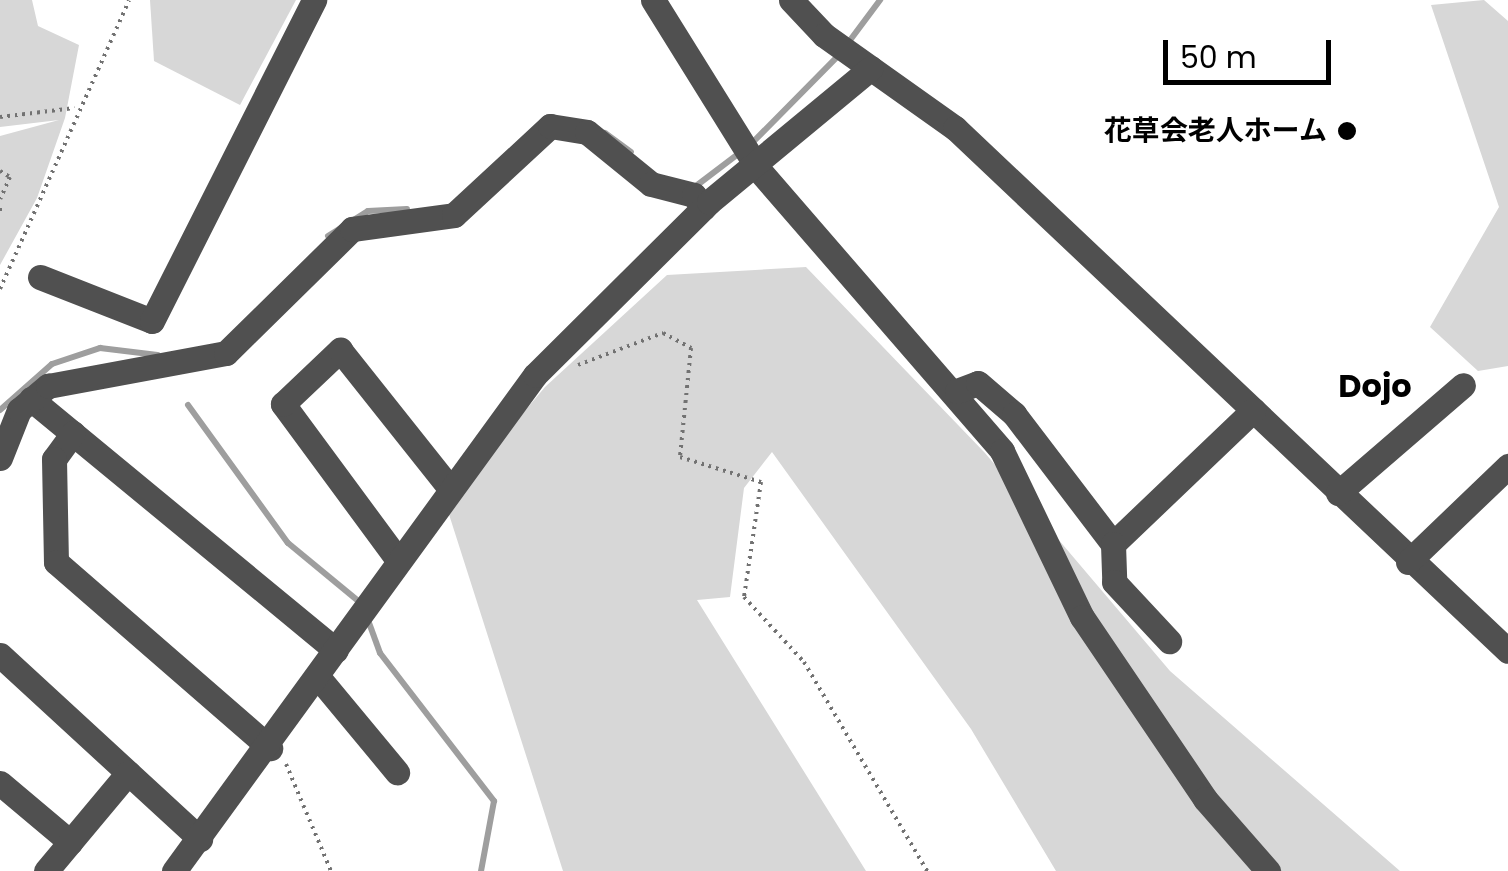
<!DOCTYPE html>
<meta charset="utf-8">
<style>
body{margin:0}
#map{position:relative;width:1508px;height:871px;overflow:hidden;background:#fff;font-family:Poppins,"Noto Sans JP",sans-serif}
div>[style]{position:absolute}
.green>*{inset:0;background:#d7d7d7}
.stream>*{height:6px;margin:-3px;padding:0 3px;transform-origin:3px;border-radius:3px;background:#9e9e9e}
.path>*{height:4px;margin-top:-2px;transform-origin:0;background:repeating-linear-gradient(90deg,#727272 0 2.5px,transparent 0 7.5px)}
.minor>*{height:25px;margin:-12.5px;padding:0 12.5px;transform-origin:12.5px;border-radius:12.5px;background:#505050}
.dots>*{width:28px;height:28px;translate:-50% -50%;box-sizing:border-box;border:5px solid #fff;border-radius:50%}
span{translate:-50% -50%;white-space:nowrap;text-align:center;line-height:1.15;-webkit-text-stroke:8px #fff;paint-order:stroke}
.poi-label{font-size:28px;color:#000;font-weight:700}
.right{translate:-100% -50%;text-align:right}
.quarter-label{font-size:32px;color:#000;font-weight:700}
.scale{position:absolute;left:1163px;top:40px;width:168px;height:45px;box-sizing:border-box;border:5px solid #000;border-top:0;padding-left:12px;font-size:30px;line-height:35px;white-space:nowrap;color:#000;-webkit-text-stroke:8px #fff;paint-order:stroke}
</style>
<div id="map">
<div class="green">
<div style="clip-path:polygon(0 0,32px 0,38px 26px,79px 45px,65px 118px,37px 198px,0 265px,0 136px,59px 120px,0 127px)"></div>
<div style="clip-path:polygon(150px 0,296px 0,240px 105px,154px 61px)"></div>
<div style="clip-path:polygon(1484px 0,1508px 21px,1508px 366px,1478px 371px,1430px 327px,1499px 207px,1431px 5px)"></div>
<div style="clip-path:polygon(806px 267px,985px 453px,1170px 671px,1400px 871px,1056px 871px,971px 729px,772px 452px,744px 488px,730px 597px,697px 600px,866px 871px,563px 871px,446px 505px,545px 387px,667px 275px)"></div>
</div>
<div class="stream">
<div style="left:848px;top:43px;width:54px;rotate:-53.3deg"></div>
<div style="left:605px;top:133px;width:32px;rotate:36deg"></div>
<div style="left:752px;top:143px;width:127px;rotate:-45.3deg"></div>
<div style="left:692px;top:189px;width:63px;rotate:-37.2deg"></div>
<div style="left:328px;top:236px;width:47px;rotate:-32deg"></div>
<div style="left:368px;top:211px;width:39px;rotate:-3deg"></div>
<div style="left:188px;top:405px;width:170px;rotate:54.1deg"></div>
<div style="left:288px;top:543px;width:96px;rotate:39.5deg"></div>
<div style="left:0;top:410px;width:69px;rotate:-41.5deg"></div>
<div style="left:52px;top:364px;width:51px;rotate:-18.4deg"></div>
<div style="left:100px;top:348px;width:58px;rotate:6.9deg"></div>
<div style="left:368px;top:620px;width:35px;rotate:70deg"></div>
<div style="left:380px;top:653px;width:187px;rotate:52.4deg"></div>
<div style="left:494px;top:801px;width:71px;rotate:100.5deg"></div>
</div>
<div class="path">
<div style="left:0;top:117px;width:75px;rotate:-6.9deg"></div>
<div style="left:0;top:171px;width:12px;rotate:31deg"></div>
<div style="left:10px;top:177px;width:24px;rotate:114deg"></div>
<div style="left:0;top:208px;width:6px;rotate:90deg"></div>
<div style="left:0;top:289px;width:316px;rotate:-65.9deg"></div>
<div style="left:578px;top:365px;width:91px;rotate:-20.6deg"></div>
<div style="left:663px;top:333px;width:32px;rotate:28deg"></div>
<div style="left:691px;top:348px;width:110px;rotate:95.8deg"></div>
<div style="left:680px;top:457px;width:85px;rotate:17.2deg"></div>
<div style="left:761px;top:482px;width:116px;rotate:98.4deg"></div>
<div style="left:744px;top:597px;width:88px;rotate:47.3deg"></div>
<div style="left:804px;top:662px;width:243px;rotate:59.5deg"></div>
<div style="left:286px;top:764px;width:116px;rotate:67.2deg"></div>
</div>
<div class="minor">
<div style="left:653px;top:0;width:199px;rotate:58.1deg"></div>
<div style="left:758px;top:169px;width:373px;rotate:49.1deg"></div>
<div style="left:1002px;top:451px;width:184px;rotate:64.3deg"></div>
<div style="left:1082px;top:617px;width:220px;rotate:55.9deg"></div>
<div style="left:1205px;top:799px;width:96px;rotate:48.8deg"></div>
<div style="left:791px;top:0;width:48px;rotate:46.7deg"></div>
<div style="left:824px;top:35px;width:161px;rotate:35.4deg"></div>
<div style="left:955px;top:128px;width:761px;rotate:43.4deg"></div>
<div style="left:40px;top:277px;width:120px;rotate:21.4deg"></div>
<div style="left:152px;top:321px;width:360px;rotate:-63.2deg"></div>
<div style="left:957px;top:391px;width:22px;rotate:-21deg"></div>
<div style="left:978px;top:383px;width:48px;rotate:40.7deg"></div>
<div style="left:1014px;top:414px;width:163px;rotate:52.7deg"></div>
<div style="left:1113px;top:544px;width:194px;rotate:-43.7deg"></div>
<div style="left:31px;top:399px;width:395px;rotate:39.5deg"></div>
<div style="left:73px;top:433px;width:32px;rotate:126deg"></div>
<div style="left:54px;top:459px;width:103px;rotate:88.9deg"></div>
<div style="left:56px;top:562px;width:284px;rotate:41deg"></div>
<div style="left:0;top:458px;width:52px;rotate:-68.4deg"></div>
<div style="left:19px;top:410px;width:38px;rotate:-40deg"></div>
<div style="left:48px;top:386px;width:181px;rotate:-10.5deg"></div>
<div style="left:226px;top:353px;width:177px;rotate:-44.5deg"></div>
<div style="left:352px;top:229px;width:103px;rotate:-7.8deg"></div>
<div style="left:454px;top:215px;width:131px;rotate:-42.8deg"></div>
<div style="left:550px;top:126px;width:37px;rotate:9deg"></div>
<div style="left:587px;top:132px;width:82px;rotate:39.1deg"></div>
<div style="left:651px;top:184px;width:44px;rotate:14.3deg"></div>
<div style="left:694px;top:195px;width:16px;rotate:55deg"></div>
<div style="left:1338px;top:493px;width:165px;rotate:-40.8deg"></div>
<div style="left:1113px;top:544px;width:38px;rotate:88deg"></div>
<div style="left:1114px;top:582px;width:81px;rotate:47deg"></div>
<div style="left:398px;top:560px;width:194px;rotate:-126.4deg"></div>
<div style="left:283px;top:404px;width:79px;rotate:-43.5deg"></div>
<div style="left:340px;top:350px;width:174px;rotate:51.5deg"></div>
<div style="left:1408px;top:562px;width:139px;rotate:-43.8deg"></div>
<div style="left:0;top:655px;width:272px;rotate:42.6deg"></div>
<div style="left:318px;top:677px;width:124px;rotate:50.3deg"></div>
<div style="left:0;top:783px;width:92px;rotate:40.1deg"></div>
<div style="left:46px;top:871px;width:128px;rotate:-50.1deg"></div>
<div style="left:174px;top:871px;width:613px;rotate:-53.95deg"></div>
<div style="left:535px;top:375px;width:245px;rotate:-44.8deg"></div>
<div style="left:709px;top:202px;width:210px;rotate:-39.6deg"></div>
</div>
<div class="dots">
<div style="left:1347px;top:131px;background:#000"></div>
</div>
<div class="poi-label">
<span class="right" style="left:1327px;top:131px">花草会老人ホーム</span>
</div>
<div class="quarter-label">
<span style="left:1375px;top:386px">Dojo</span>
</div>
<div class="scale">50 m</div>
</div>
